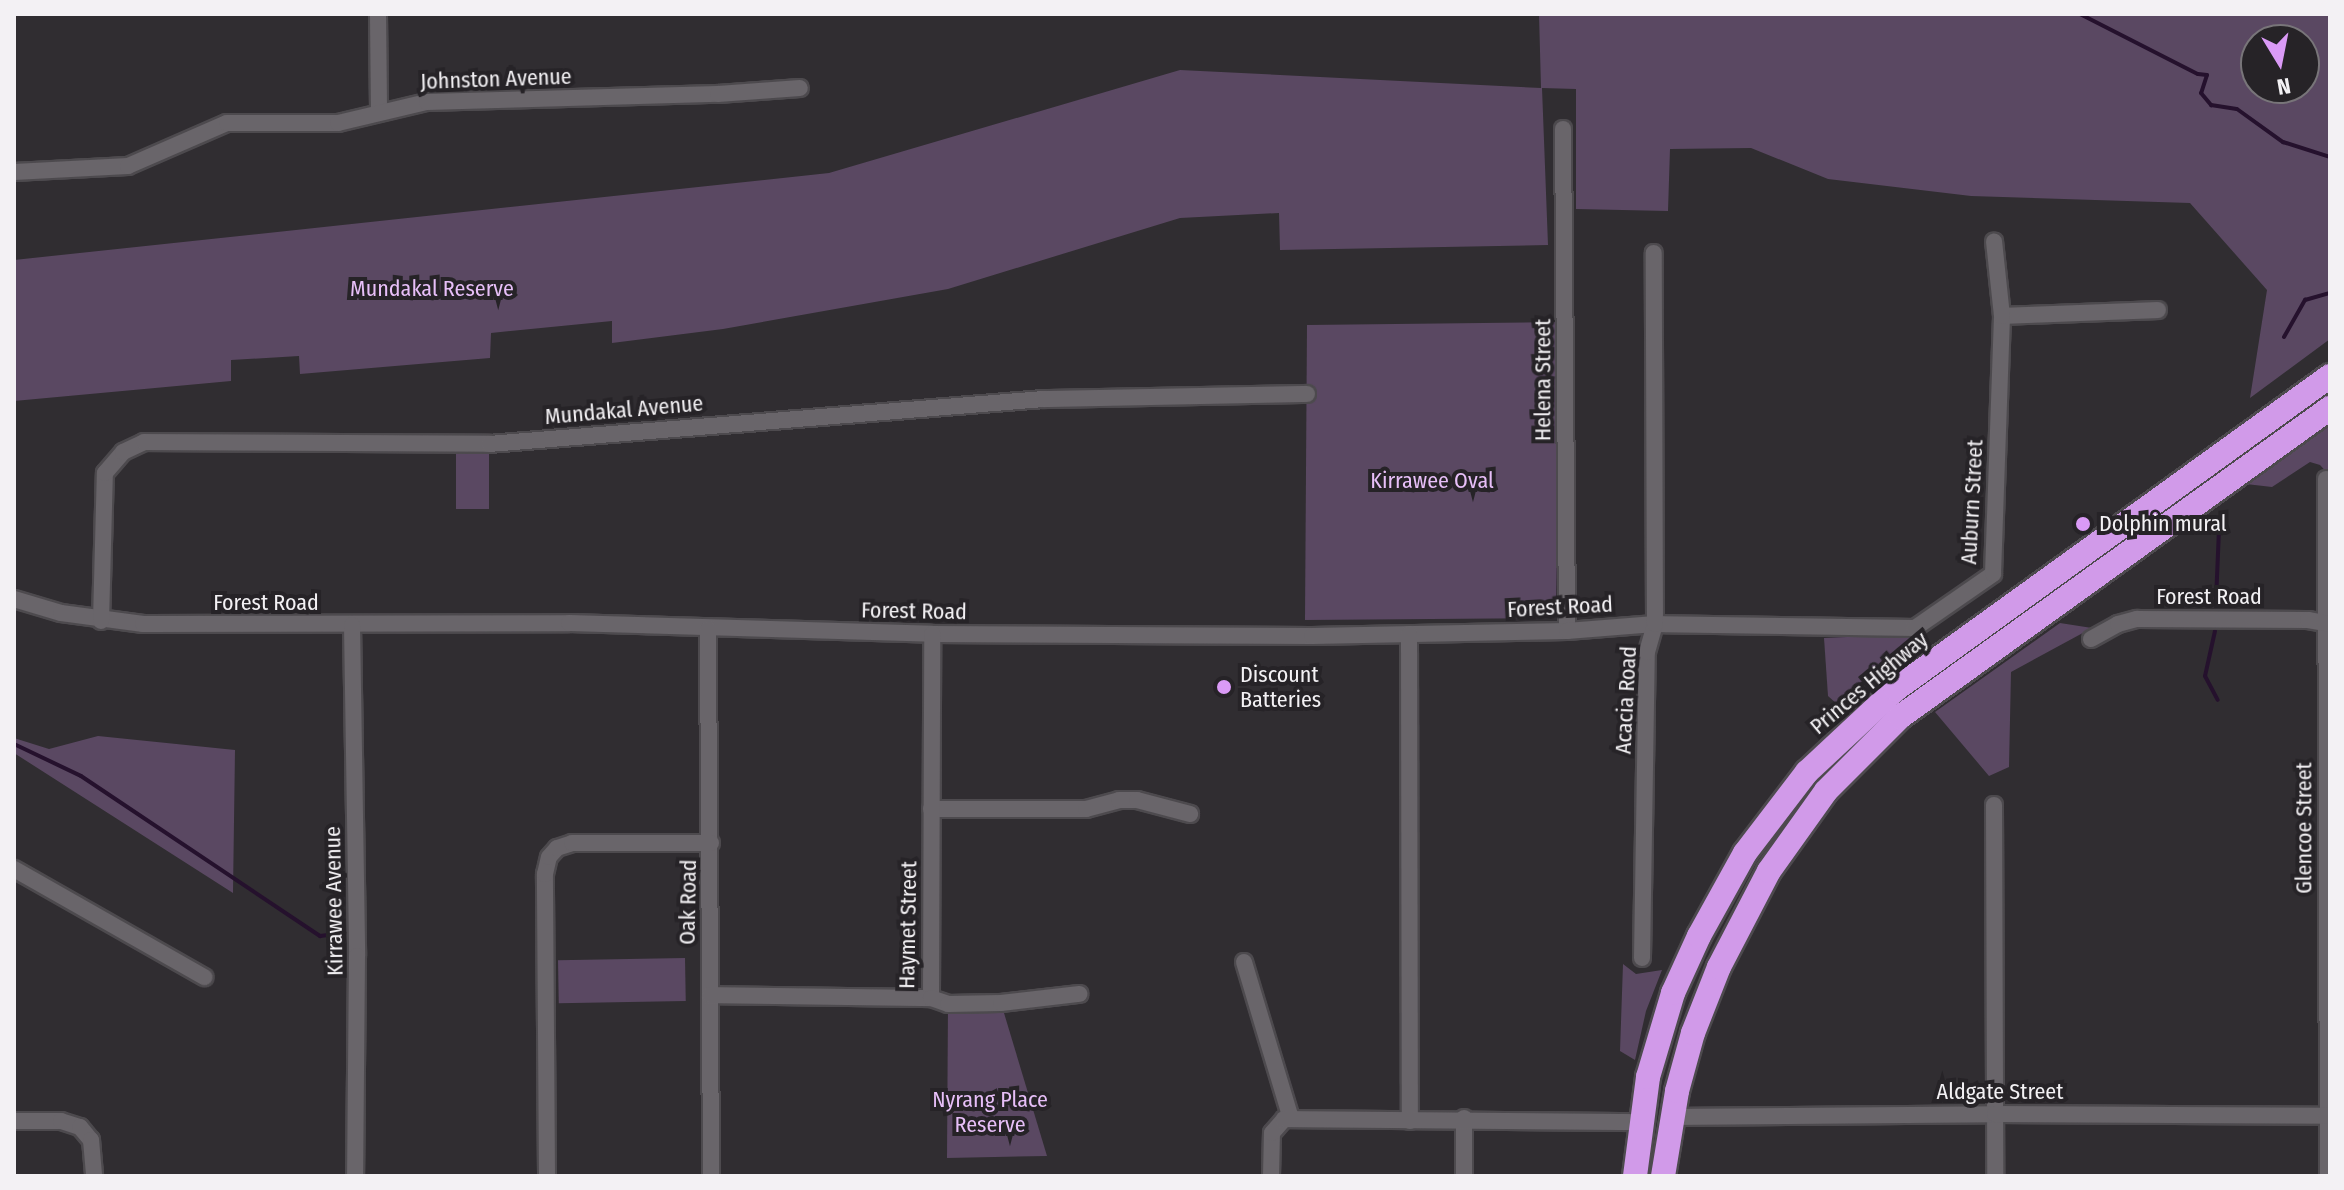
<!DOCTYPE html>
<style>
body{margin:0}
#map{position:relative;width:2344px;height:1190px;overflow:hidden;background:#302d31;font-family:"Fira Sans Condensed",sans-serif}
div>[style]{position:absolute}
.green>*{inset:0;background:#5a4862;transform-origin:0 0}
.stream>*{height:4px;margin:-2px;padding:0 2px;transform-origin:2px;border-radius:2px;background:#25112d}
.roads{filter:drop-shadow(2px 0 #4d4a4e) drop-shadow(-2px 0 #4d4a4e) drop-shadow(0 2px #4d4a4e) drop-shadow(0 -2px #4d4a4e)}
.minor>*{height:16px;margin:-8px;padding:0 8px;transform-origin:8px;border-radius:8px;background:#69656a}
.highway>*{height:24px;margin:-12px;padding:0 12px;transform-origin:12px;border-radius:12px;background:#d19ae9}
.dots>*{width:22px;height:22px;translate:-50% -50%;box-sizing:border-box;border:4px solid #262327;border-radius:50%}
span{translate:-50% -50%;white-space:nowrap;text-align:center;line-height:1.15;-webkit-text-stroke:8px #262327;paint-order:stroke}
.street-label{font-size:22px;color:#f3f1f4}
.park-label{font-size:22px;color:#e7bff8}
.poi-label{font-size:22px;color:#f3f1f4}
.left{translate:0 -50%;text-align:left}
.frame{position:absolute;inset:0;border:16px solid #f3f1f4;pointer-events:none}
.north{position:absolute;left:2240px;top:24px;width:80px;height:80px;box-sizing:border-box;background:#262327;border:2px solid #787579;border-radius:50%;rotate:170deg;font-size:22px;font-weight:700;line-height:32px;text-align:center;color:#f3f1f4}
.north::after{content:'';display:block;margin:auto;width:28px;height:36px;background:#da9af6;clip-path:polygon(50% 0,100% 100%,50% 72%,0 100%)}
</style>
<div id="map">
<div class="green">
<div style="clip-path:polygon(evenodd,1539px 14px,2330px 14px,2330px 339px,2250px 398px,2267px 290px,2190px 203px,1971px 196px,1828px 179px,1751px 148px,1670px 149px,1668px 211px,1576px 209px,1576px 89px,1542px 88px,1548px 245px,1280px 250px,1279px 213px,1180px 218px,948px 289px,723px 329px,612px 343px,612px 321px,491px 333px,490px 358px,300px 374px,299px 356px,231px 360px,231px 381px,14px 401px,14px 260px,829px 173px,1180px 70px,1541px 88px,1539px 14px,2256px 40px,2304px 40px,2304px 88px,2256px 88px,2256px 40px)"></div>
<div style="clip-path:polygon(1561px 322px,1556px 605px,1543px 618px,1305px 620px,1307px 325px)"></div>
<div style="clip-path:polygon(2330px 422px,2330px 476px,2320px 465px,2310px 462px,2272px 487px,2246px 484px)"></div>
<div style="left:456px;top:444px;width:33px;height:65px"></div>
<div style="clip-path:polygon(2060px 623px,2092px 628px,2011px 672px,2009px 767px,1989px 776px,1935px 712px)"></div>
<div style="clip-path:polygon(1915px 634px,1837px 704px,1828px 696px,1824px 638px)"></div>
<div style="clip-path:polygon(98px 736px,235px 750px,233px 893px,14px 753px,14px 738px,49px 749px)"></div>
<div style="left:685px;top:958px;width:43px;height:127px;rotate:89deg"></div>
<div style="clip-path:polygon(1623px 964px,1636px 974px,1662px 970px,1646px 1011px,1635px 1060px,1620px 1051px)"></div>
<div style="clip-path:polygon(1001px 1003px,1047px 1156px,947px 1158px,948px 1004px)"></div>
</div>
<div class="stream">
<div style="left:2080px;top:14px;width:132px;rotate:27deg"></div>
<div style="left:2198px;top:74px;width:9px;rotate:6deg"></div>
<div style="left:2207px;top:75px;width:19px;rotate:108deg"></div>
<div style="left:2201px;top:93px;width:16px;rotate:50deg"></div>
<div style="left:2211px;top:105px;width:26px;rotate:9deg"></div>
<div style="left:2237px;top:109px;width:57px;rotate:35.7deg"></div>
<div style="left:2283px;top:142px;width:49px;rotate:17.7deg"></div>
<div style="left:2284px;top:337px;width:43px;rotate:-60.4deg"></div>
<div style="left:2305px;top:300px;width:26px;rotate:-16deg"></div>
<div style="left:2216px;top:601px;width:71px;rotate:-87.6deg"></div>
<div style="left:2215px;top:631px;width:46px;rotate:102.5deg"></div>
<div style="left:2205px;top:676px;width:27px;rotate:62deg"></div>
<div style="left:14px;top:744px;width:74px;rotate:25.5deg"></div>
<div style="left:81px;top:776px;width:288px;rotate:33.8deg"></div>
<div style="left:320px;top:936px;width:16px;rotate:-7deg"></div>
</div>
<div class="roads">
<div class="minor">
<div style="left:378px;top:14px;width:98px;rotate:89.4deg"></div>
<div style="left:1563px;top:129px;width:502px;rotate:89.54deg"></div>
<div style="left:14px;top:172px;width:114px;rotate:-3deg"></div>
<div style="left:128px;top:166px;width:108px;rotate:-23.5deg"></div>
<div style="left:227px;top:123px;width:111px"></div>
<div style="left:338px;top:123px;width:91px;rotate:-13.3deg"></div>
<div style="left:427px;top:102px;width:291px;rotate:-1.6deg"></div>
<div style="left:718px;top:94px;width:82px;rotate:-4.2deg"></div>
<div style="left:2002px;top:316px;width:156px;rotate:-2.2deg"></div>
<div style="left:2326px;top:479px;width:697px;rotate:89.84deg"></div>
<div style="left:14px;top:599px;width:49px;rotate:16.6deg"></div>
<div style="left:61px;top:613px;width:83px;rotate:7.6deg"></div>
<div style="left:143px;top:624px;width:426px;rotate:-0.1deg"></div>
<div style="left:569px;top:623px;width:363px;rotate:1.7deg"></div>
<div style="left:932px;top:634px;width:380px;rotate:0.3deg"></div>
<div style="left:1312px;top:636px;width:255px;rotate:-1.1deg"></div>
<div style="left:1567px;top:631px;width:88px;rotate:-4.5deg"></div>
<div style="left:1655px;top:624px;width:260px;rotate:0.9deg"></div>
<div style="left:1915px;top:628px;width:95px;rotate:-34.7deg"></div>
<div style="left:1993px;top:574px;width:258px;rotate:-88deg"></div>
<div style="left:2002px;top:316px;width:75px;rotate:-96.1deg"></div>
<div style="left:101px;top:621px;width:148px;rotate:-88.5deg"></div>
<div style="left:105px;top:473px;width:28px;rotate:-49deg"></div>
<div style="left:123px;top:452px;width:23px;rotate:-25deg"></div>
<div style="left:144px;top:442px;width:345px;rotate:0.3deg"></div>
<div style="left:489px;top:444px;width:557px;rotate:-4.64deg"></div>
<div style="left:1044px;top:399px;width:263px;rotate:-1.1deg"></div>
<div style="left:352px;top:625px;width:331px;rotate:89.1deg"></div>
<div style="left:357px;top:956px;width:220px;rotate:90.5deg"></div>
<div style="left:708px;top:629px;width:547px;rotate:89.69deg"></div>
<div style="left:1409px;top:634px;width:487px;rotate:89.9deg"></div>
<div style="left:2091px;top:639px;width:31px;rotate:-29deg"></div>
<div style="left:2118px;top:624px;width:20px;rotate:-15deg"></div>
<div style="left:2137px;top:619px;width:171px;rotate:0.3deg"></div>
<div style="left:2308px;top:620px;width:22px;rotate:10deg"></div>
<div style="left:1994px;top:805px;width:371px;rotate:89.8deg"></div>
<div style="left:931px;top:809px;width:155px"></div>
<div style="left:1086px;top:809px;width:34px;rotate:-15deg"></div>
<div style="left:1119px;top:800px;width:18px"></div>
<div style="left:1137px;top:800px;width:55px;rotate:14.8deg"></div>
<div style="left:14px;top:869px;width:219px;rotate:29.6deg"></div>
<div style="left:1642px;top:958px;width:306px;rotate:-89.1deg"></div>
<div style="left:1647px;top:652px;width:29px;rotate:-74deg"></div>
<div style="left:1655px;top:624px;width:371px;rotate:-90.2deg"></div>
<div style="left:1244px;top:962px;width:164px;rotate:73.3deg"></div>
<div style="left:710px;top:995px;width:221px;rotate:0.8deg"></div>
<div style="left:931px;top:998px;width:364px;rotate:-89.8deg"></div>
<div style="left:931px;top:998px;width:18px;rotate:19deg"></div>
<div style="left:948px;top:1004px;width:53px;rotate:-1.1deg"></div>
<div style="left:1001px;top:1003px;width:79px;rotate:-6.6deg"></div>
<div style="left:1670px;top:1117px;width:325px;rotate:-0.5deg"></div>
<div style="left:1995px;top:1114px;width:335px;rotate:0.3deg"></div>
<div style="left:1464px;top:1118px;width:58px;rotate:90deg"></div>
<div style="left:14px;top:1121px;width:47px"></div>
<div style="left:61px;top:1121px;width:20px;rotate:18deg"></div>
<div style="left:80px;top:1127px;width:17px;rotate:50deg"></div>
<div style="left:91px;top:1140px;width:36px;rotate:85deg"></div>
<div style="left:547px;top:1176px;width:302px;rotate:-90.4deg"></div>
<div style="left:545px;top:874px;width:17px;rotate:-77deg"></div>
<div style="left:549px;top:857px;width:12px;rotate:-48deg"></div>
<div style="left:557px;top:848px;width:16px;rotate:-18deg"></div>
<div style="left:572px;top:843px;width:139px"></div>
<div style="left:1271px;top:1176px;width:43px;rotate:-88.7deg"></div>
<div style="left:1272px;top:1133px;width:18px;rotate:-49deg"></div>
<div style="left:1284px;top:1119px;width:357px;rotate:0.5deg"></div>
</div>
<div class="highway">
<div style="left:1635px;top:1176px;width:100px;rotate:-82.5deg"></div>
<div style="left:1648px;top:1077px;width:88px;rotate:-73.4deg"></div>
<div style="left:1673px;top:993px;width:63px;rotate:-65.5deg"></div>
<div style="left:1699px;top:936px;width:95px;rotate:-61deg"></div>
<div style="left:1745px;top:853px;width:102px;rotate:-52.6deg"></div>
<div style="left:1807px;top:772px;width:122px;rotate:-43deg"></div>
<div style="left:1896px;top:689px;width:535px;rotate:-35.8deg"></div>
<div style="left:1663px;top:1176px;width:86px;rotate:-80.6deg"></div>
<div style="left:1677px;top:1091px;width:60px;rotate:-74.6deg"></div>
<div style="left:1693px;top:1033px;width:71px;rotate:-68.5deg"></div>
<div style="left:1719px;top:967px;width:108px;rotate:-62.5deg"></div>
<div style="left:1769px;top:871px;width:98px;rotate:-54.5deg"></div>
<div style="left:1826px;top:791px;width:105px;rotate:-45deg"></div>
<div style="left:1900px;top:717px;width:530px;rotate:-35.7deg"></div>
</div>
</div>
<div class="dots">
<div style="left:2083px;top:524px;background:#da9af6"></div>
<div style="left:1224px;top:687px;background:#da9af6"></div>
</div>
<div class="street-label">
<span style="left:496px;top:79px;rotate:-2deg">Johnston Avenue</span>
<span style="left:1543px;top:380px;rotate:-90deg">Helena Street</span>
<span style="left:624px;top:410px;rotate:-5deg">Mundakal Avenue</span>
<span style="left:1972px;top:502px;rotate:-87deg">Auburn Street</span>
<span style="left:2209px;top:597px">Forest Road</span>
<span style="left:266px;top:603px">Forest Road</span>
<span style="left:1560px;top:607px;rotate:-3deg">Forest Road</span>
<span style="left:914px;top:611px;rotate:1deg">Forest Road</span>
<span style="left:1869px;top:683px;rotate:-40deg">Princes Highway</span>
<span style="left:1626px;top:700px;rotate:-87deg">Acacia Road</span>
<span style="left:2304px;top:828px;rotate:-90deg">Glencoe Street</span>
<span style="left:334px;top:901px;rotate:-91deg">Kirrawee Avenue</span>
<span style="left:688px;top:902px;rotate:-89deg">Oak Road</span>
<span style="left:908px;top:925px;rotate:-89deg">Haymet Street</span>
<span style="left:2000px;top:1092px">Aldgate Street</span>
</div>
<div class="park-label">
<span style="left:432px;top:289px">Mundakal Reserve</span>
<span style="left:1432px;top:481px">Kirrawee Oval</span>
<span style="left:990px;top:1112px">Nyrang Place<br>Reserve</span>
</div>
<div class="poi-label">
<span class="left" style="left:2099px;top:524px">Dolphin mural</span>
<span class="left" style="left:1240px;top:687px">Discount<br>Batteries</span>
</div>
<div class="frame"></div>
<div class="north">N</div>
</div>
